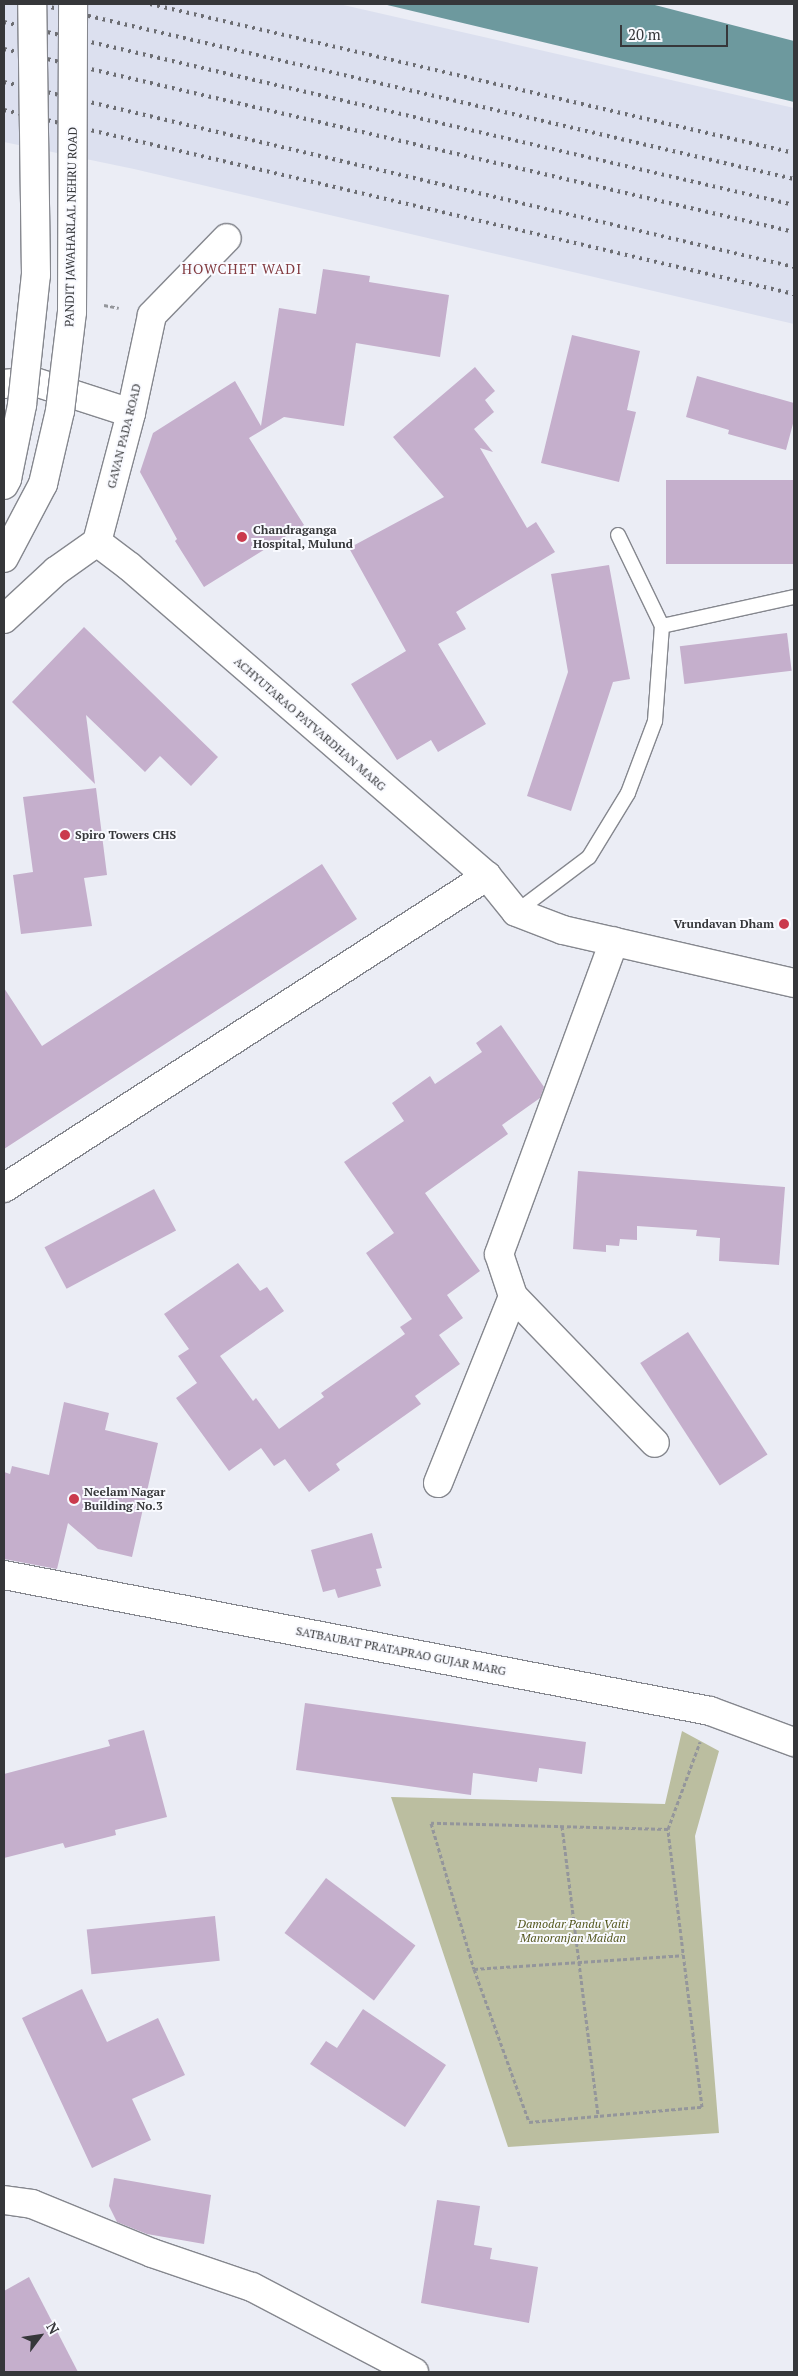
<!DOCTYPE html>
<style>
body{margin:0}
#map{position:relative;width:798px;height:2376px;overflow:hidden;background:#ebedf5;font-family:"PT Serif",serif}
div>[style]{position:absolute}
.built>*{inset:0;background:#dce0ef}
.green>*{inset:0;background:#bbbea0}
.water>*{inset:0;background:#6d999e}
.building>*{inset:0;background:#c5afcc;transform-origin:0 0}
.path>*{height:3px;margin-top:-1.5px;transform-origin:0;background:repeating-linear-gradient(90deg,#94969b 0 4px,transparent 0 6.5px)}
.roads{filter:drop-shadow(1px 0 #85878e) drop-shadow(-1px 0 #85878e) drop-shadow(0 1px #85878e) drop-shadow(0 -1px #85878e)}
.service>*{height:14px;margin:-7px;padding:0 7px;transform-origin:7px;border-radius:7px;background:#fff}
.minor>*{height:28px;margin:-14px;padding:0 14px;transform-origin:14px;border-radius:14px;background:#fff}
.tertiary>*{height:28px;margin:-14px;padding:0 14px;transform-origin:14px;border-radius:14px;background:#fff}
.rail>*{height:4px;margin-top:-2px;transform-origin:0;background:repeating-linear-gradient(90deg,#6c6d72 0 2.5px,transparent 0 7.5px)}
.bridges{filter:drop-shadow(1px 0 #85878e) drop-shadow(-1px 0 #85878e) drop-shadow(0 1px #85878e) drop-shadow(0 -1px #85878e)}
.secondary-bridge>*{height:28px;margin:-14px;padding:0 14px;transform-origin:14px;border-radius:14px;background:#fff}
.dots>*{width:14px;height:14px;translate:-50% -50%;box-sizing:border-box;border:2px solid #f9faff;border-radius:50%}
span{translate:-50% -50%;white-space:nowrap;text-align:center;line-height:1.15;-webkit-text-stroke:4px #f9faff;paint-order:stroke}
.street-label{font-size:12px;color:#36373a}
.poi-label{font-size:12px;color:#36373a;font-weight:700}
.left{translate:0 -50%;text-align:left}
.right{translate:-100% -50%;text-align:right}
.park-label{font-size:12px;color:#54571e;font-style:italic}
.neighbourhood-label{font-size:14px;color:#823a3f;letter-spacing:1px}
.frame{position:absolute;inset:0;border:5px solid #36373a;pointer-events:none}
.north{position:absolute;left:15px;top:2311px;width:50px;height:50px;-webkit-text-stroke:4px #f9faff;paint-order:stroke;rotate:59deg;font-size:14px;font-weight:700;line-height:20px;text-align:center;color:#36373a}
.north::after{content:'';display:block;margin:auto;width:18px;height:22px;background:#36373a;clip-path:polygon(50% 0,100% 100%,50% 72%,0 100%)}
.scale{position:absolute;left:620px;top:25px;width:108px;height:22px;box-sizing:border-box;border:2px solid #36373a;border-top:0;padding-left:6px;font-size:15px;line-height:18px;white-space:nowrap;color:#36373a;-webkit-text-stroke:4px #f9faff;paint-order:stroke}
</style>
<div id="map">
<div class="built">
<div style="clip-path:polygon(4px 4px,339px 4px,794px 108px,794px 324px,134px 169px,4px 142px)"></div>
</div>
<div class="green">
<div style="clip-path:polygon(682px 1731px,719px 1751px,695px 1836px,719px 2133px,508px 2147px,391px 1797px,665px 1804px)"></div>
</div>
<div class="water">
<div style="clip-path:polygon(383px 4px,651px 4px,794px 41px,794px 102px)"></div>
</div>
<div class="building">
<div style="clip-path:polygon(323px 269px,370px 276px,369px 282px,449px 295px,440px 357px,356px 343px,344px 426px,284px 417px,249px 438px,304px 525px,204px 587px,175px 541px,177px 539px,140px 472px,153px 433px,235px 381px,261px 426px,279px 308px,316px 314px)"></div>
<div style="clip-path:polygon(572px 335px,640px 351px,627px 410px,636px 412px,619px 482px,541px 463px)"></div>
<div style="clip-path:polygon(475px 367px,495px 391px,485px 400px,494px 412px,474px 429px,493px 452px,480px 448px,527px 528px,536px 522px,555px 552px,456px 612px,466px 629px,438px 644px,486px 724px,438px 752px,431px 740px,397px 760px,351px 684px,406px 651px,349px 548px,444px 497px,393px 437px)"></div>
<div style="clip-path:polygon(697px 376px,794px 403px,794px 420px,786px 450px,728px 434px,729px 430px,686px 417px)"></div>
<div style="left:794px;top:480px;width:84px;height:128px;rotate:90deg"></div>
<div style="clip-path:polygon(609px 565px,630px 679px,613px 682px,571px 811px,527px 796px,568px 672px,551px 574px)"></div>
<div style="clip-path:polygon(84px 627px,218px 757px,191px 786px,160px 756px,145px 772px,86px 715px,95px 784px,12px 702px)"></div>
<div style="left:787px;top:633px;width:38px;height:108px;rotate:83deg"></div>
<div style="clip-path:polygon(96px 788px,107px 875px,84px 878px,92px 926px,21px 934px,13px 875px,33px 872px,23px 797px)"></div>
<div style="clip-path:polygon(322px 864px,357px 919px,4px 1149px,4px 988px,42px 1046px)"></div>
<div style="clip-path:polygon(501px 1025px,544px 1087px,540px 1098px,502px 1125px,508px 1134px,425px 1193px,480px 1271px,447px 1295px,463px 1318px,439px 1335px,460px 1364px,415px 1396px,421px 1404px,336px 1464px,340px 1470px,309px 1492px,285px 1459px,274px 1466px,261px 1448px,229px 1471px,176px 1398px,197px 1383px,178px 1356px,189px 1349px,164px 1314px,238px 1263px,260px 1291px,267px 1287px,284px 1311px,220px 1356px,253px 1401px,256px 1398px,279px 1429px,324px 1397px,321px 1393px,405px 1334px,400px 1327px,412px 1319px,366px 1253px,394px 1233px,344px 1162px,404px 1121px,392px 1103px,430px 1076px,435px 1084px,482px 1052px,476px 1043px)"></div>
<div style="clip-path:polygon(578px 1171px,785px 1187px,779px 1265px,719px 1261px,720px 1238px,696px 1236px,697px 1230px,637px 1226px,637px 1240px,620px 1239px,619px 1246px,606px 1245px,606px 1252px,573px 1249px)"></div>
<div style="left:154px;top:1189px;width:47px;height:124px;rotate:62deg"></div>
<div style="left:688px;top:1332px;width:146px;height:57px;rotate:57deg"></div>
<div style="clip-path:polygon(64px 1402px,109px 1413px,105px 1430px,158px 1443px,132px 1557px,98px 1549px,68px 1523px,57px 1569px,4px 1559px,4px 1472px,10px 1474px,12px 1466px,49px 1475px)"></div>
<div style="clip-path:polygon(372px 1533px,382px 1568px,376px 1569px,381px 1586px,338px 1598px,335px 1589px,323px 1592px,311px 1550px)"></div>
<div style="clip-path:polygon(305px 1703px,586px 1742px,582px 1774px,539px 1768px,537px 1782px,473px 1773px,471px 1795px,296px 1770px)"></div>
<div style="clip-path:polygon(144px 1730px,167px 1817px,115px 1830px,116px 1835px,65px 1848px,63px 1843px,4px 1858px,4px 1774px,110px 1746px,108px 1740px)"></div>
<div style="left:326px;top:1878px;width:112px;height:69px;rotate:37deg"></div>
<div style="left:215px;top:1916px;width:45px;height:129px;rotate:84deg"></div>
<div style="clip-path:polygon(82px 1989px,107px 2042px,158px 2018px,185px 2075px,132px 2099px,151px 2140px,92px 2168px,22px 2018px)"></div>
<div style="clip-path:polygon(363px 2009px,446px 2065px,405px 2127px,310px 2064px,326px 2041px,337px 2048px)"></div>
<div style="clip-path:polygon(114px 2178px,211px 2195px,204px 2244px,147px 2234px,117px 2222px,109px 2206px)"></div>
<div style="clip-path:polygon(437px 2200px,480px 2206px,474px 2245px,492px 2248px,490px 2259px,538px 2267px,529px 2323px,421px 2303px)"></div>
<div style="clip-path:polygon(29px 2277px,78px 2372px,4px 2372px,4px 2291px)"></div>
</div>
<div class="path">
<div style="left:104px;top:305px;width:15px;rotate:11deg"></div>
<div style="left:562px;top:1826px;width:292px;rotate:82.9deg"></div>
<div style="left:668px;top:1829px;width:237px;rotate:-178.5deg"></div>
<div style="left:431px;top:1823px;width:152px;rotate:73.6deg"></div>
<div style="left:474px;top:1969px;width:163px;rotate:70.2deg"></div>
<div style="left:529px;top:2122px;width:174px;rotate:-5deg"></div>
<div style="left:702px;top:2107px;width:280px;rotate:-97deg"></div>
<div style="left:668px;top:1829px;width:93px;rotate:-69.8deg"></div>
<div style="left:474px;top:1969px;width:209px;rotate:-3.8deg"></div>
</div>
<div class="roads">
<div class="service">
<div style="left:662px;top:626px;width:135px;rotate:-12.4deg"></div>
<div style="left:516px;top:912px;width:91px;rotate:-37deg"></div>
<div style="left:589px;top:857px;width:75px;rotate:-58.6deg"></div>
<div style="left:628px;top:793px;width:77px;rotate:-69.4deg"></div>
<div style="left:655px;top:721px;width:95px;rotate:-85.8deg"></div>
<div style="left:662px;top:626px;width:101px;rotate:-115.8deg"></div>
</div>
<div class="minor">
<div style="left:4px;top:384px;width:28px;rotate:-6deg"></div>
<div style="left:32px;top:381px;width:104px;rotate:17.9deg"></div>
<div style="left:97px;top:542px;width:41px;rotate:37.1deg"></div>
<div style="left:130px;top:567px;width:472px;rotate:40.9deg"></div>
<div style="left:487px;top:876px;width:46px;rotate:51.1deg"></div>
<div style="left:516px;top:912px;width:50px;rotate:21deg"></div>
<div style="left:563px;top:930px;width:237px;rotate:12.9deg"></div>
<div style="left:4px;top:619px;width:71px;rotate:-42.7deg"></div>
<div style="left:56px;top:571px;width:50px;rotate:-35.3deg"></div>
<div style="left:97px;top:542px;width:133px;rotate:-75.2deg"></div>
<div style="left:131px;top:413px;width:100px;rotate:-77.9deg"></div>
<div style="left:152px;top:315px;width:107px;rotate:-45.8deg"></div>
<div style="left:4px;top:1188px;width:575px;rotate:-32.86deg"></div>
<div style="left:513px;top:1296px;width:204px;rotate:46deg"></div>
<div style="left:438px;top:1483px;width:201px;rotate:-68.1deg"></div>
<div style="left:513px;top:1296px;width:44px;rotate:-108.4deg"></div>
<div style="left:499px;top:1254px;width:333px;rotate:-69.8deg"></div>
<div style="left:4px;top:2200px;width:28px;rotate:8deg"></div>
<div style="left:32px;top:2204px;width:130px;rotate:22.2deg"></div>
<div style="left:152px;top:2253px;width:106px;rotate:18.8deg"></div>
<div style="left:252px;top:2287px;width:183px;rotate:27.7deg"></div>
</div>
<div class="tertiary">
<div style="left:4px;top:1575px;width:719px;rotate:10.9deg"></div>
<div style="left:710px;top:1711px;width:90px;rotate:20.3deg"></div>
</div>
</div>
<div class="rail">
<div style="left:37px;top:4px;width:777px;rotate:13.02deg"></div>
<div style="left:150px;top:4px;width:661px;rotate:13.03deg"></div>
<div style="left:4px;top:22px;width:811px;rotate:13.04deg"></div>
<div style="left:4px;top:49px;width:811px;rotate:13.04deg"></div>
<div style="left:4px;top:82px;width:811px;rotate:13.18deg"></div>
<div style="left:4px;top:110px;width:811px;rotate:13.11deg"></div>
</div>
<div class="bridges">
<div class="secondary-bridge">
<div style="left:4px;top:485px;width:7px;rotate:-63deg"></div>
<div style="left:7px;top:479px;width:76px;rotate:-78.5deg"></div>
<div style="left:22px;top:405px;width:131px;rotate:-83.9deg"></div>
<div style="left:36px;top:275px;width:271px;rotate:-90.8deg"></div>
<div style="left:4px;top:558px;width:84px;rotate:-62.2deg"></div>
<div style="left:43px;top:484px;width:75px;rotate:-76.9deg"></div>
<div style="left:60px;top:411px;width:100px;rotate:-83.1deg"></div>
<div style="left:72px;top:312px;width:308px;rotate:-89.8deg"></div>
</div>
</div>
<div class="dots">
<div style="left:242px;top:537px;background:#ca3a4d"></div>
<div style="left:65px;top:835px;background:#ca3a4d"></div>
<div style="left:784px;top:924px;background:#ca3a4d"></div>
<div style="left:74px;top:1499px;background:#ca3a4d"></div>
</div>
<div class="street-label">
<span style="left:71px;top:227px;rotate:-89deg">PANDIT JAWAHARLAL NEHRU ROAD</span>
<span style="left:124px;top:436px;rotate:-76deg">GAVAN PADA ROAD</span>
<span style="left:310px;top:724px;rotate:41deg">ACHYUTARAO PATVARDHAN MARG</span>
<span style="left:401px;top:1651px;rotate:11deg">SATBAUBAT PRATAPRAO GUJAR MARG</span>
</div>
<div class="poi-label">
<span class="left" style="left:253px;top:537px">Chandraganga<br>Hospital, Mulund</span>
<span class="left" style="left:75px;top:835px">Spiro Towers CHS</span>
<span class="right" style="left:774px;top:924px">Vrundavan Dham</span>
<span class="left" style="left:84px;top:1499px">Neelam Nagar<br>Building No.3</span>
</div>
<div class="park-label">
<span style="left:573px;top:1931px">Damodar Pandu Vaiti<br>Manoranjan Maidan</span>
</div>
<div class="neighbourhood-label">
<span style="left:242px;top:269px">HOWCHET WADI</span>
</div>
<div class="frame"></div>
<div class="north">N</div>
<div class="scale">20 m</div>
</div>
